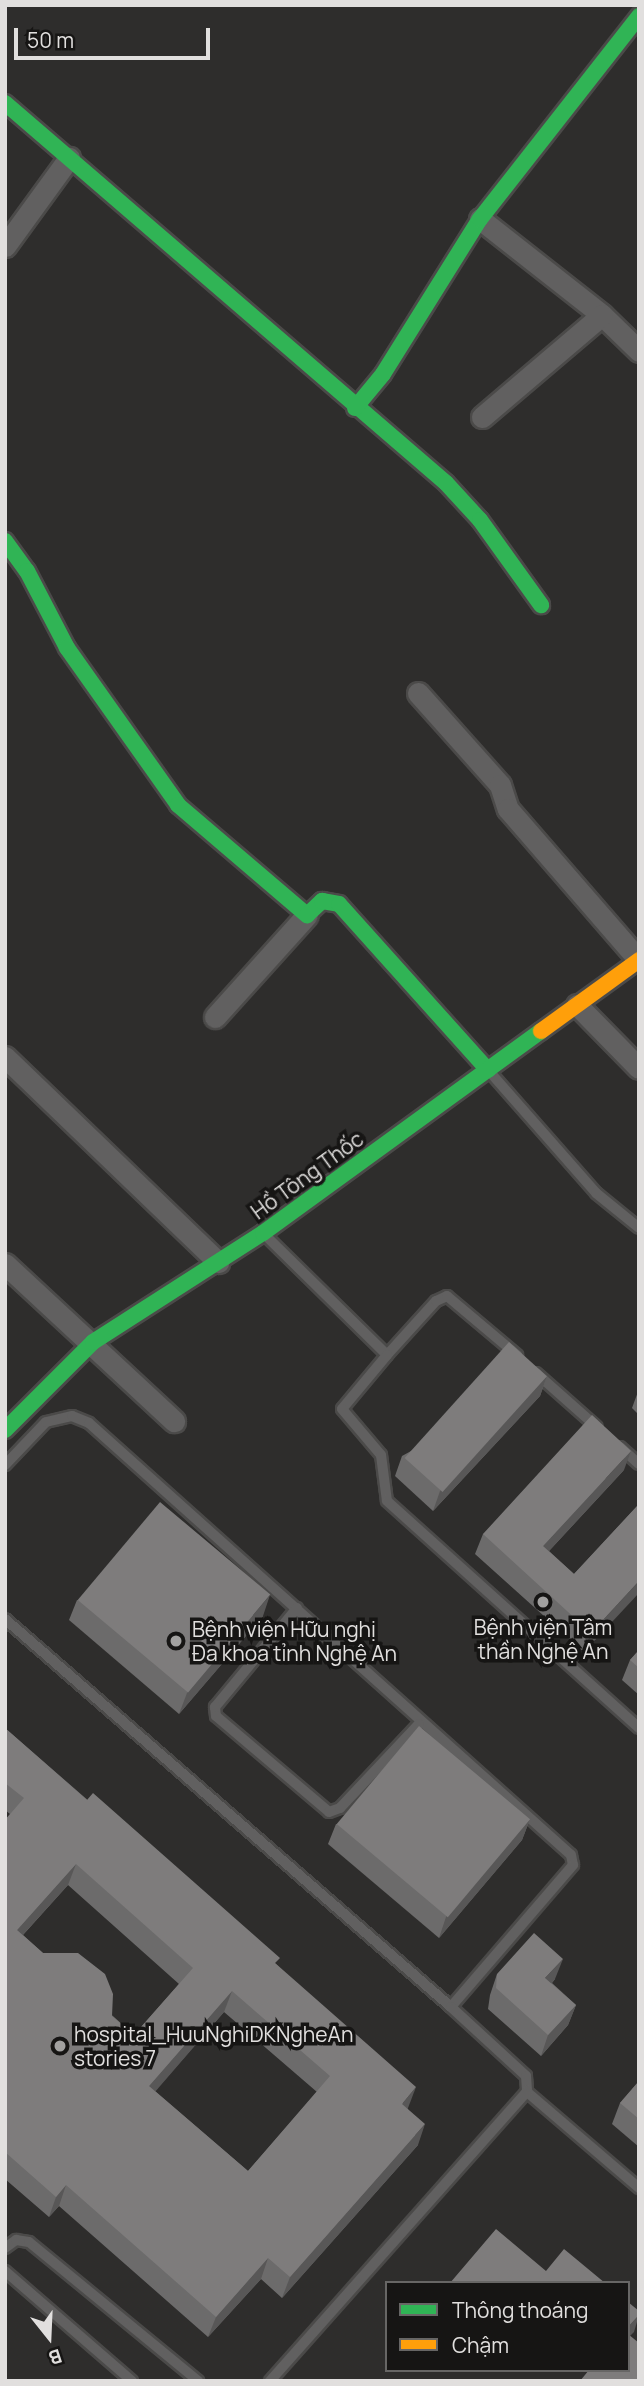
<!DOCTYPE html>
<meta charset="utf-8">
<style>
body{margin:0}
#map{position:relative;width:644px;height:2386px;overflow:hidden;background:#2e2d2c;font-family:Manrope,sans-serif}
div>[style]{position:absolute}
.roads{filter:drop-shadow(2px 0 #4b4a49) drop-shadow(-2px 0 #4b4a49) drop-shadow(0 2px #4b4a49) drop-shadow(0 -2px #4b4a49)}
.lane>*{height:10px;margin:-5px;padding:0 5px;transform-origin:5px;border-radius:5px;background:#616060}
.street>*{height:21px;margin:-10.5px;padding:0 10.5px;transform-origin:10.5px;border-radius:10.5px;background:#616060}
.fast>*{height:16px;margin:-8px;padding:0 8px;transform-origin:8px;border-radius:8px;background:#30b455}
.slow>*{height:16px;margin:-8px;padding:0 8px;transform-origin:8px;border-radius:8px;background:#ff9f0a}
.wall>*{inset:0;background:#6c6b6b}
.shaded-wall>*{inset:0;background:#585757}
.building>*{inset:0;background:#7e7c7c;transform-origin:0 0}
.dots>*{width:19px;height:19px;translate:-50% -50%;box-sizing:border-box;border:4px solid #161514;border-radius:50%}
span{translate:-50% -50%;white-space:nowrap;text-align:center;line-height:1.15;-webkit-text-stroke:7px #161514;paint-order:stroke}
.street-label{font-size:21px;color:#e1dfde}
.poi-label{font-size:21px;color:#e1dfde}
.left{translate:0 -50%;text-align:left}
.frame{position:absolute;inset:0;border:7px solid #e1dfde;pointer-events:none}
.legend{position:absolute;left:385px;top:2281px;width:245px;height:91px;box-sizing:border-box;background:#161514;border:2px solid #676665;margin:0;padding:9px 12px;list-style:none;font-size:21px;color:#e1dfde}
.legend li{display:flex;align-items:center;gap:14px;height:35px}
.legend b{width:35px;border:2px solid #676665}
.north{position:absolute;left:14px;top:2302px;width:70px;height:70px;-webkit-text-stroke:5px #161514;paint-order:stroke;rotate:162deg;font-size:19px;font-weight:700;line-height:28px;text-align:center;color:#e1dfde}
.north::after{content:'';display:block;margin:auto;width:24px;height:32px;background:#e1dfde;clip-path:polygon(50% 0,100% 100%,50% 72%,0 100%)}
.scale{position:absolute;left:14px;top:28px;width:196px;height:32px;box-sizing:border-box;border:4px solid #e1dfde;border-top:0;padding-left:9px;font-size:21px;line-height:24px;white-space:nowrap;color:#e1dfde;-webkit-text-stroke:5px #161514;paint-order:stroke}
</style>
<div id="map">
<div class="roads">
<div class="lane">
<div style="left:489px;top:1071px;width:162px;rotate:48.7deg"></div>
<div style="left:596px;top:1193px;width:55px;rotate:39.1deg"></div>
<div style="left:265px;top:1235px;width:171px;rotate:44.5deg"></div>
<div style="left:387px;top:1355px;width:73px;rotate:-47.8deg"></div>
<div style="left:436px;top:1301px;width:12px;rotate:-24deg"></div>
<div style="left:447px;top:1296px;width:92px;rotate:40.1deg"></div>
<div style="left:387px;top:1355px;width:70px;rotate:129.8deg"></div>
<div style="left:342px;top:1409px;width:60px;rotate:49.7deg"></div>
<div style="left:381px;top:1455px;width:46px;rotate:82.6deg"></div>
<div style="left:387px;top:1501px;width:339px;rotate:42deg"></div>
<div style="left:536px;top:1373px;width:81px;rotate:41.5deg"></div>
<div style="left:620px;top:1447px;width:25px;rotate:42deg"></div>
<div style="left:5px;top:1465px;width:59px;rotate:-46.4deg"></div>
<div style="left:46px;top:1422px;width:27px;rotate:-13deg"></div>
<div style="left:72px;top:1416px;width:18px;rotate:22deg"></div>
<div style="left:89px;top:1423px;width:647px;rotate:41.87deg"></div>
<div style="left:571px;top:1855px;width:10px;rotate:79deg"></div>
<div style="left:573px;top:1865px;width:187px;rotate:130.7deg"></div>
<div style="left:297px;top:1608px;width:129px;rotate:129.6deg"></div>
<div style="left:215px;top:1707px;width:9px;rotate:84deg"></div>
<div style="left:216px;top:1716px;width:148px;rotate:40.3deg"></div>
<div style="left:329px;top:1812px;width:12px;rotate:-20deg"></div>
<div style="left:340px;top:1808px;width:115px;rotate:-46.8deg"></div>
<div style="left:5px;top:1619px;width:591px;rotate:41.02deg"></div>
<div style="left:451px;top:2007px;width:102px;rotate:42.6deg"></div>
<div style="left:526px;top:2076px;width:16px;rotate:86deg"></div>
<div style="left:527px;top:2092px;width:148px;rotate:40.6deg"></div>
<div style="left:5px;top:2248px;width:14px;rotate:-36deg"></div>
<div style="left:16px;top:2240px;width:13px;rotate:9deg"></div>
<div style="left:29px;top:2242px;width:219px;rotate:39.4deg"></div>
<div style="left:5px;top:2271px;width:168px;rotate:40.9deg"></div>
<div style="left:270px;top:2381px;width:387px;rotate:-48.4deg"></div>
</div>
<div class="street">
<div style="left:480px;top:219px;width:155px;rotate:38.2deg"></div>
<div style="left:602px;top:315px;width:52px;rotate:44.2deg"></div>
<div style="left:5px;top:246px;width:109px;rotate:-54deg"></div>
<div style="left:482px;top:417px;width:157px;rotate:-40.4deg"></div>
<div style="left:418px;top:693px;width:123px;rotate:48.3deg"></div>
<div style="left:500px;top:785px;width:25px;rotate:72deg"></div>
<div style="left:508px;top:809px;width:200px;rotate:49.1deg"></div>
<div style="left:577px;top:1005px;width:88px;rotate:45.5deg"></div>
<div style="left:215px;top:1017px;width:137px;rotate:-48deg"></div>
<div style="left:5px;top:1057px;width:296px;rotate:43.9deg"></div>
<div style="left:5px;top:1264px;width:231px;rotate:42.9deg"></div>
</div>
<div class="fast">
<div style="left:5px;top:103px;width:582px;rotate:40.75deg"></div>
<div style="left:446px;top:483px;width:50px;rotate:47.4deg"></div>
<div style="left:480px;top:520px;width:105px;rotate:54.3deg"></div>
<div style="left:355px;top:408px;width:44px;rotate:-50.5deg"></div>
<div style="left:383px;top:374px;width:183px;rotate:-58deg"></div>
<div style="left:480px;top:219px;width:258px;rotate:-51.9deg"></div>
<div style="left:5px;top:541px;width:37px;rotate:54deg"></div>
<div style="left:27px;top:571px;width:87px;rotate:62.5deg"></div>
<div style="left:67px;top:648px;width:192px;rotate:54.7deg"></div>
<div style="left:178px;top:805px;width:170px;rotate:40.5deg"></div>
<div style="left:307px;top:915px;width:21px;rotate:-43deg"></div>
<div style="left:322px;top:901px;width:17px;rotate:10deg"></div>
<div style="left:339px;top:904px;width:223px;rotate:48.1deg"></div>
<div style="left:5px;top:1430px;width:124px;rotate:-45deg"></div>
<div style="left:93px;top:1342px;width:202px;rotate:-32.7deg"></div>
<div style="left:263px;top:1233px;width:344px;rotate:-36deg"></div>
</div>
<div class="slow">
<div style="left:541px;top:1031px;width:121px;rotate:-35.9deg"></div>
</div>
</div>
<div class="wall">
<div style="clip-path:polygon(547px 1376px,540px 1396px,433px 1511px,395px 1476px,402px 1456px)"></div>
<div style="clip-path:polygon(639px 1389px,639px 1415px,632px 1408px)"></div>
<div style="clip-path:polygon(624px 1470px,549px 1551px,574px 1574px,639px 1504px,584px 1652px,475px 1554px,483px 1534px)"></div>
<div style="clip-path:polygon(77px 1600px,263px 1616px,179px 1714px,69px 1620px)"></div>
<div style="clip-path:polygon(639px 1650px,639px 1695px,622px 1680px,630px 1660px)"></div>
<div style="clip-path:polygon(evenodd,5px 1728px,277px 1965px,408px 2109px,418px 2145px,282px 2298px,261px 2279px,208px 2337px,59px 2206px,49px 2217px,5px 2179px,5px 1820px,10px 1814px,5px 1810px,5px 1728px,68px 1885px,179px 1984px,134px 2035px,23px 1935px,68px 1885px,5px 1728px,224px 2012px,317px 2092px,248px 2171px,155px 2091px,224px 2012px)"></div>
<div style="clip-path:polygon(530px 1819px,522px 1840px,439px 1938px,328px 1844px,336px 1824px)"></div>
<div style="clip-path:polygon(497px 1974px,555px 1979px,552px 1983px,576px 2005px,568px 2025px,541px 2056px,488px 2009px,490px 1995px)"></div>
<div style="clip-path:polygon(639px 2081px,639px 2147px,612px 2124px,620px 2103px)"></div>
</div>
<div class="shaded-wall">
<div style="clip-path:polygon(547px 1376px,540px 1396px,433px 1511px,440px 1491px)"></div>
<div style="clip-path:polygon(631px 1451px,624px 1470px,536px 1565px,543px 1546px)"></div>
<div style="clip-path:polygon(639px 1581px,639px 1593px,584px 1652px,591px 1633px)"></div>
<div style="clip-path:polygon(270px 1595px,263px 1616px,179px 1714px,187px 1693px)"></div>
<div style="clip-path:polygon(530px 1819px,522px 1840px,439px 1938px,446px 1917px)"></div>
<div style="clip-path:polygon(76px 1864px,68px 1885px,9px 1950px,17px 1930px)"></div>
<div style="clip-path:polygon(563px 1959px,555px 1979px,538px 1999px,545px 1978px)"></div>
<div style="clip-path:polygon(232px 1991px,224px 2012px,142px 2107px,149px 2086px)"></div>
<div style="clip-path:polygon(576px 2005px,568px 2025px,541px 2056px,548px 2035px)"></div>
<div style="clip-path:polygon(416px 2087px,408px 2108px,394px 2124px,402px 2104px)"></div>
<div style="clip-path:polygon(425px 2124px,418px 2145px,282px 2298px,290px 2277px)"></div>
<div style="clip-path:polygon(66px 2185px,59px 2206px,49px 2217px,56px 2197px)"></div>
<div style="clip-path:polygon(268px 2258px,261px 2279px,208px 2337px,216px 2317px)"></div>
<div style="clip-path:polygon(639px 2315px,634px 2332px,628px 2338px,628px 2327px)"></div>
</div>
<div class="building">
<div style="left:509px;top:1342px;width:51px;height:156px;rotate:42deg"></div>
<div style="clip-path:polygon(592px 1415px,631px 1451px,543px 1546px,574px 1574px,639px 1504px,639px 1581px,591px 1633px,483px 1534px)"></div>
<div style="left:160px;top:1502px;width:144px;height:128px;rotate:40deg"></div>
<div style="clip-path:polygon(639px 1650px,639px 1668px,630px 1660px)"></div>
<div style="left:419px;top:1726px;width:145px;height:128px;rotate:40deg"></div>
<div style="clip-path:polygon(evenodd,5px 1728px,87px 1800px,93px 1793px,280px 1958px,275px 1963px,416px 2087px,402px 2104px,425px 2124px,290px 2277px,268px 2258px,216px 2317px,66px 2185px,56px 2197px,5px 2152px,5px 1820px,24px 1798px,5px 1783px,5px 1728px,76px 1864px,193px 1968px,134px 2035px,112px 2016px,113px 1994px,105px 1974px,78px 1953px,43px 1953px,17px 1930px,76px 1864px,5px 1728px,232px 1991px,330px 2076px,248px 2171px,149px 2086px,232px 1991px)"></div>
<div style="clip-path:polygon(534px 1933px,563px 1959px,545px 1978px,576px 2005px,548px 2035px,496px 1988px,497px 1974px)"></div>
<div style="clip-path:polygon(639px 2081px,639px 2119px,620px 2103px)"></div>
<div style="clip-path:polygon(496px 2229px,546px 2271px,564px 2249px,605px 2283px,450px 2283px)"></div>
<div style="clip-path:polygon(628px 2302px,639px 2311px,639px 2315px,628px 2327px)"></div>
<div style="clip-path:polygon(628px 2334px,639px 2343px,639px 2381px,580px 2381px,589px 2370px,628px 2370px)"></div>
</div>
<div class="dots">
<div style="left:543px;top:1602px;background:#a2a1a0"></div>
<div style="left:176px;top:1641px;background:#a2a1a0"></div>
<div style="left:60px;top:2046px;background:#a2a1a0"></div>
</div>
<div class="street-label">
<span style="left:307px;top:1175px;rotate:-36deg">Hồ Tông Thốc</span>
</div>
<div class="poi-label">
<span style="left:543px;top:1639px">Bệnh viện Tâm<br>thần Nghệ An</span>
<span class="left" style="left:192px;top:1641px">Bệnh viện Hữu nghị<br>Đa khoa tỉnh Nghệ An</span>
<span class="left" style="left:74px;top:2046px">hospital_HuuNghiDKNgheAn<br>stories 7</span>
</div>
<div class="frame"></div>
<ul class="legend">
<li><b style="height:9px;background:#30b455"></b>Thông thoáng</li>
<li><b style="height:9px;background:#ff9f0a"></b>Chậm</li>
</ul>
<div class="north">B</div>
<div class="scale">50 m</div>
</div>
